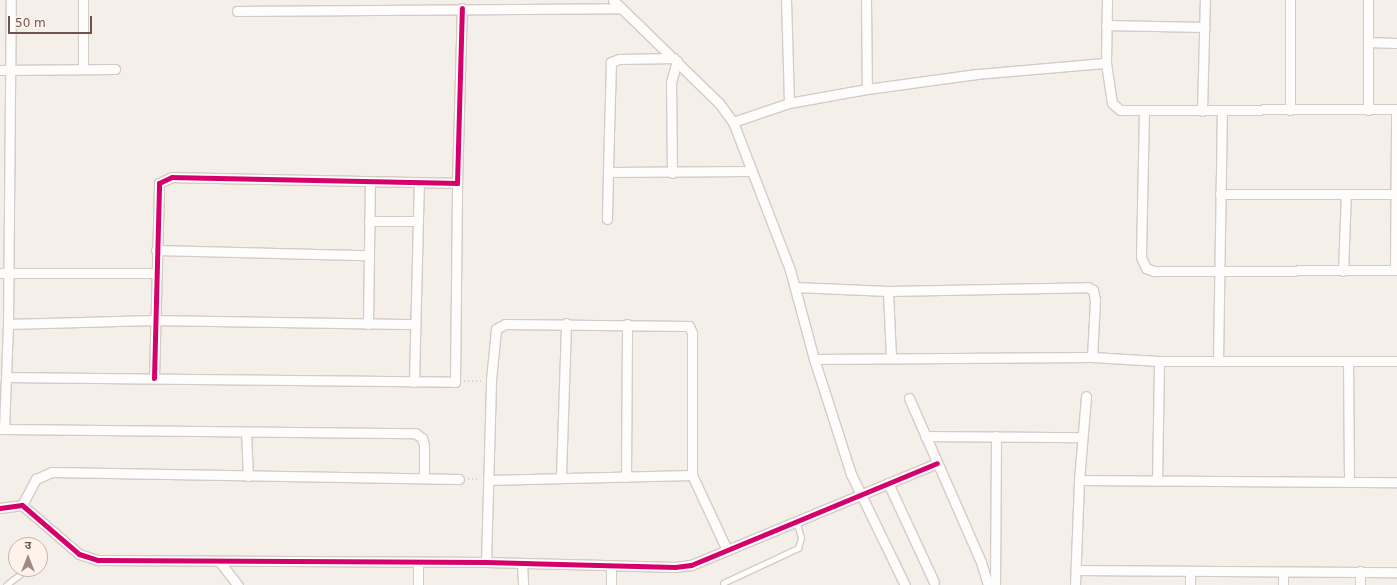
<!DOCTYPE html>
<meta charset="utf-8">
<style>
body{margin:0}
#map{position:relative;width:1397px;height:585px;overflow:hidden;background:#f5efea;font-family:"DejaVu Sans","Noto Sans Devanagari",sans-serif}
div>[style]{position:absolute}
.path>*{height:2px;margin-top:-1px;transform-origin:0;background:repeating-linear-gradient(90deg,#d7cecb 0 1px,transparent 0 4px)}
.roads{filter:drop-shadow(1px 0 #d4cbc7) drop-shadow(-1px 0 #d4cbc7) drop-shadow(0 1px #d4cbc7) drop-shadow(0 -1px #d4cbc7)}
.service>*{height:4.5px;margin:-2.25px;padding:0 2.25px;transform-origin:2.25px;border-radius:2.25px;background:#fefdfc}
.minor>*{height:9px;margin:-4.5px;padding:0 4.5px;transform-origin:4.5px;border-radius:4.5px;background:#fefdfc}
.cycleway>*{height:5px;margin:-2.5px;padding:0 2.5px;transform-origin:2.5px;border-radius:2.5px;background:#d6006c}
span{translate:-50% -50%;white-space:nowrap;text-align:center;line-height:1.15;-webkit-text-stroke:3px #fdf3ea;paint-order:stroke}
.north{position:absolute;left:8px;top:537px;width:40px;height:40px;box-sizing:border-box;background:#fdf3ea;border:1px solid #c5b3ab;border-radius:50%;rotate:0deg;font-size:11px;font-weight:700;line-height:16px;text-align:center;color:#70544c}
.north::after{content:'';display:block;margin:auto;width:14px;height:18px;background:#9f8a83;clip-path:polygon(50% 0,100% 100%,50% 72%,0 100%)}
.scale{position:absolute;left:8px;top:16px;width:84px;height:18px;box-sizing:border-box;border:2px solid #70544c;border-top:0;padding-left:5px;font-size:12px;line-height:14px;white-space:nowrap;color:#70544c;-webkit-text-stroke:3px #fdf3ea;paint-order:stroke}
</style>
<div id="map">
<div class="path">
<div style="left:464px;top:381px;width:18px"></div>
<div style="left:468px;top:479px;width:11px"></div>
</div>
<div class="roads">
<div class="service">
<div style="left:723px;top:583px;width:83px;rotate:-25deg"></div>
<div style="left:798px;top:548px;width:10px;rotate:-73deg"></div>
<div style="left:801px;top:538px;width:18px;rotate:-106deg"></div>
<div style="left:6px;top:585px;width:26px;rotate:-37deg"></div>
</div>
<div class="minor">
<div style="left:613px;top:0;width:148px;rotate:44.2deg"></div>
<div style="left:719px;top:103px;width:24px;rotate:54deg"></div>
<div style="left:733px;top:122px;width:159px;rotate:68.9deg"></div>
<div style="left:790px;top:270px;width:92px;rotate:74.9deg"></div>
<div style="left:814px;top:359px;width:121px;rotate:72.2deg"></div>
<div style="left:851px;top:474px;width:123px;rotate:64.1deg"></div>
<div style="left:786px;top:0;width:103px;rotate:88.3deg"></div>
<div style="left:866px;top:0;width:89px;rotate:89.4deg"></div>
<div style="left:1107px;top:0;width:63px;rotate:90.9deg"></div>
<div style="left:1106px;top:63px;width:40px;rotate:81.5deg"></div>
<div style="left:1112px;top:103px;width:11px;rotate:41deg"></div>
<div style="left:1120px;top:110px;width:277px;rotate:-0.2deg"></div>
<div style="left:1290px;top:0;width:110px;rotate:90deg"></div>
<div style="left:1368px;top:0;width:110px;rotate:90deg"></div>
<div style="left:237px;top:11px;width:384px;rotate:-0.4deg"></div>
<div style="left:1106px;top:25px;width:99px;rotate:1.2deg"></div>
<div style="left:1368px;top:42px;width:29px;rotate:2deg"></div>
<div style="left:674px;top:58px;width:55px;rotate:179deg"></div>
<div style="left:619px;top:59px;width:9px;rotate:159deg"></div>
<div style="left:611px;top:62px;width:110px;rotate:91.6deg"></div>
<div style="left:608px;top:172px;width:143px;rotate:-0.4deg"></div>
<div style="left:83px;top:69px;width:69px;rotate:-90deg"></div>
<div style="left:0;top:70px;width:115px;rotate:-0.5deg"></div>
<div style="left:1202px;top:111px;width:111px;rotate:-88.5deg"></div>
<div style="left:1144px;top:112px;width:145px;rotate:91.2deg"></div>
<div style="left:1141px;top:257px;width:12px;rotate:66deg"></div>
<div style="left:1146px;top:268px;width:9px;rotate:21deg"></div>
<div style="left:1154px;top:271px;width:243px;rotate:-0.2deg"></div>
<div style="left:733px;top:122px;width:59px;rotate:-18.7deg"></div>
<div style="left:789px;top:103px;width:79px;rotate:-10.2deg"></div>
<div style="left:867px;top:89px;width:111px;rotate:-7.8deg"></div>
<div style="left:977px;top:74px;width:129px;rotate:-4.9deg"></div>
<div style="left:672px;top:173px;width:91px;rotate:-90.6deg"></div>
<div style="left:671px;top:82px;width:22px;rotate:-74deg"></div>
<div style="left:1220px;top:194px;width:177px"></div>
<div style="left:607px;top:219px;width:47px;rotate:-88.8deg"></div>
<div style="left:369px;top:221px;width:49px"></div>
<div style="left:156px;top:250px;width:211px;rotate:1.4deg"></div>
<div style="left:1395px;top:270px;width:161px;rotate:-89.6deg"></div>
<div style="left:1343px;top:271px;width:77px;rotate:-87.8deg"></div>
<div style="left:0;top:273px;width:156px"></div>
<div style="left:795px;top:287px;width:93px;rotate:2.5deg"></div>
<div style="left:888px;top:291px;width:200px;rotate:-1.1deg"></div>
<div style="left:1088px;top:287px;width:6px;rotate:31deg"></div>
<div style="left:1093px;top:290px;width:10px;rotate:79deg"></div>
<div style="left:1095px;top:300px;width:57px;rotate:93deg"></div>
<div style="left:888px;top:291px;width:67px;rotate:87.4deg"></div>
<div style="left:8px;top:324px;width:147px;rotate:-1.6deg"></div>
<div style="left:155px;top:320px;width:260px;rotate:0.9deg"></div>
<div style="left:368px;top:324px;width:141px;rotate:-89.2deg"></div>
<div style="left:814px;top:359px;width:278px;rotate:-0.4deg"></div>
<div style="left:1092px;top:357px;width:67px;rotate:3.4deg"></div>
<div style="left:1159px;top:361px;width:238px"></div>
<div style="left:1218px;top:361px;width:250px;rotate:-89.1deg"></div>
<div style="left:1348px;top:361px;width:120px;rotate:89.5deg"></div>
<div style="left:7px;top:377px;width:448px;rotate:0.6deg"></div>
<div style="left:455px;top:382px;width:199px;rotate:-89.4deg"></div>
<div style="left:154px;top:378px;width:195px;rotate:-88.5deg"></div>
<div style="left:159px;top:183px;width:14px;rotate:-25deg"></div>
<div style="left:172px;top:177px;width:285px;rotate:1.2deg"></div>
<div style="left:457px;top:183px;width:175px;rotate:-88.4deg"></div>
<div style="left:414px;top:382px;width:199px;rotate:-88.6deg"></div>
<div style="left:909px;top:398px;width:179px;rotate:66.3deg"></div>
<div style="left:981px;top:562px;width:24px;rotate:73deg"></div>
<div style="left:0;top:429px;width:4px"></div>
<div style="left:4px;top:429px;width:105px;rotate:-87.8deg"></div>
<div style="left:8px;top:324px;width:324px;rotate:-89.5deg"></div>
<div style="left:4px;top:429px;width:411px;rotate:0.6deg"></div>
<div style="left:415px;top:433px;width:9px;rotate:36deg"></div>
<div style="left:422px;top:438px;width:7px;rotate:74deg"></div>
<div style="left:424px;top:445px;width:32px;rotate:90deg"></div>
<div style="left:246px;top:432px;width:44px;rotate:87.4deg"></div>
<div style="left:925px;top:436px;width:157px;rotate:0.4deg"></div>
<div style="left:561px;top:476px;width:153px;rotate:-88.1deg"></div>
<div style="left:626px;top:477px;width:153px;rotate:-89.6deg"></div>
<div style="left:488px;top:480px;width:204px;rotate:-1.4deg"></div>
<div style="left:1079px;top:480px;width:318px;rotate:0.4deg"></div>
<div style="left:1157px;top:480px;width:119px;rotate:-89deg"></div>
<div style="left:888px;top:483px;width:109px;rotate:65.1deg"></div>
<div style="left:22px;top:505px;width:30px;rotate:-62deg"></div>
<div style="left:36px;top:479px;width:17px;rotate:-24deg"></div>
<div style="left:52px;top:472px;width:407px;rotate:1deg"></div>
<div style="left:0;top:508px;width:22px;rotate:-8deg"></div>
<div style="left:22px;top:505px;width:75px;rotate:40.7deg"></div>
<div style="left:79px;top:554px;width:20px;rotate:18deg"></div>
<div style="left:98px;top:560px;width:388px;rotate:0.3deg"></div>
<div style="left:486px;top:562px;width:189px;rotate:1.5deg"></div>
<div style="left:675px;top:567px;width:16px;rotate:-7deg"></div>
<div style="left:691px;top:565px;width:266px;rotate:-22.5deg"></div>
<div style="left:219px;top:561px;width:31px;rotate:52deg"></div>
<div style="left:418px;top:562px;width:23px;rotate:90deg"></div>
<div style="left:486px;top:562px;width:182px;rotate:-88.4deg"></div>
<div style="left:491px;top:380px;width:51px;rotate:-84.4deg"></div>
<div style="left:496px;top:329px;width:10px;rotate:-29deg"></div>
<div style="left:505px;top:324px;width:184px;rotate:0.6deg"></div>
<div style="left:689px;top:326px;width:8px;rotate:67deg"></div>
<div style="left:692px;top:333px;width:142px;rotate:90deg"></div>
<div style="left:692px;top:475px;width:83px;rotate:65deg"></div>
<div style="left:522px;top:563px;width:22px;rotate:87deg"></div>
<div style="left:611px;top:566px;width:19px;rotate:90deg"></div>
<div style="left:1076px;top:570px;width:321px;rotate:0.4deg"></div>
<div style="left:1283px;top:573px;width:12px;rotate:90deg"></div>
<div style="left:995px;top:585px;width:149px;rotate:-89.6deg"></div>
<div style="left:1075px;top:585px;width:105px;rotate:-87.8deg"></div>
<div style="left:1079px;top:480px;width:84px;rotate:-85.2deg"></div>
<div style="left:1190px;top:585px;width:13px;rotate:-90deg"></div>
<div style="left:1360px;top:585px;width:14px;rotate:-90deg"></div>
</div>
</div>
<div class="cycleway">
<div style="left:154px;top:378px;width:195px;rotate:-88.5deg"></div>
<div style="left:159px;top:183px;width:14px;rotate:-25deg"></div>
<div style="left:172px;top:177px;width:285px;rotate:1.2deg"></div>
<div style="left:457px;top:183px;width:175px;rotate:-88.4deg"></div>
<div style="left:0;top:508px;width:22px;rotate:-8deg"></div>
<div style="left:22px;top:505px;width:75px;rotate:40.7deg"></div>
<div style="left:79px;top:554px;width:20px;rotate:18deg"></div>
<div style="left:98px;top:560px;width:388px;rotate:0.3deg"></div>
<div style="left:486px;top:562px;width:189px;rotate:1.5deg"></div>
<div style="left:675px;top:567px;width:16px;rotate:-7deg"></div>
<div style="left:691px;top:565px;width:266px;rotate:-22.5deg"></div>
</div>
<div class="north">उ</div>
<div class="scale">50 m</div>
</div>
